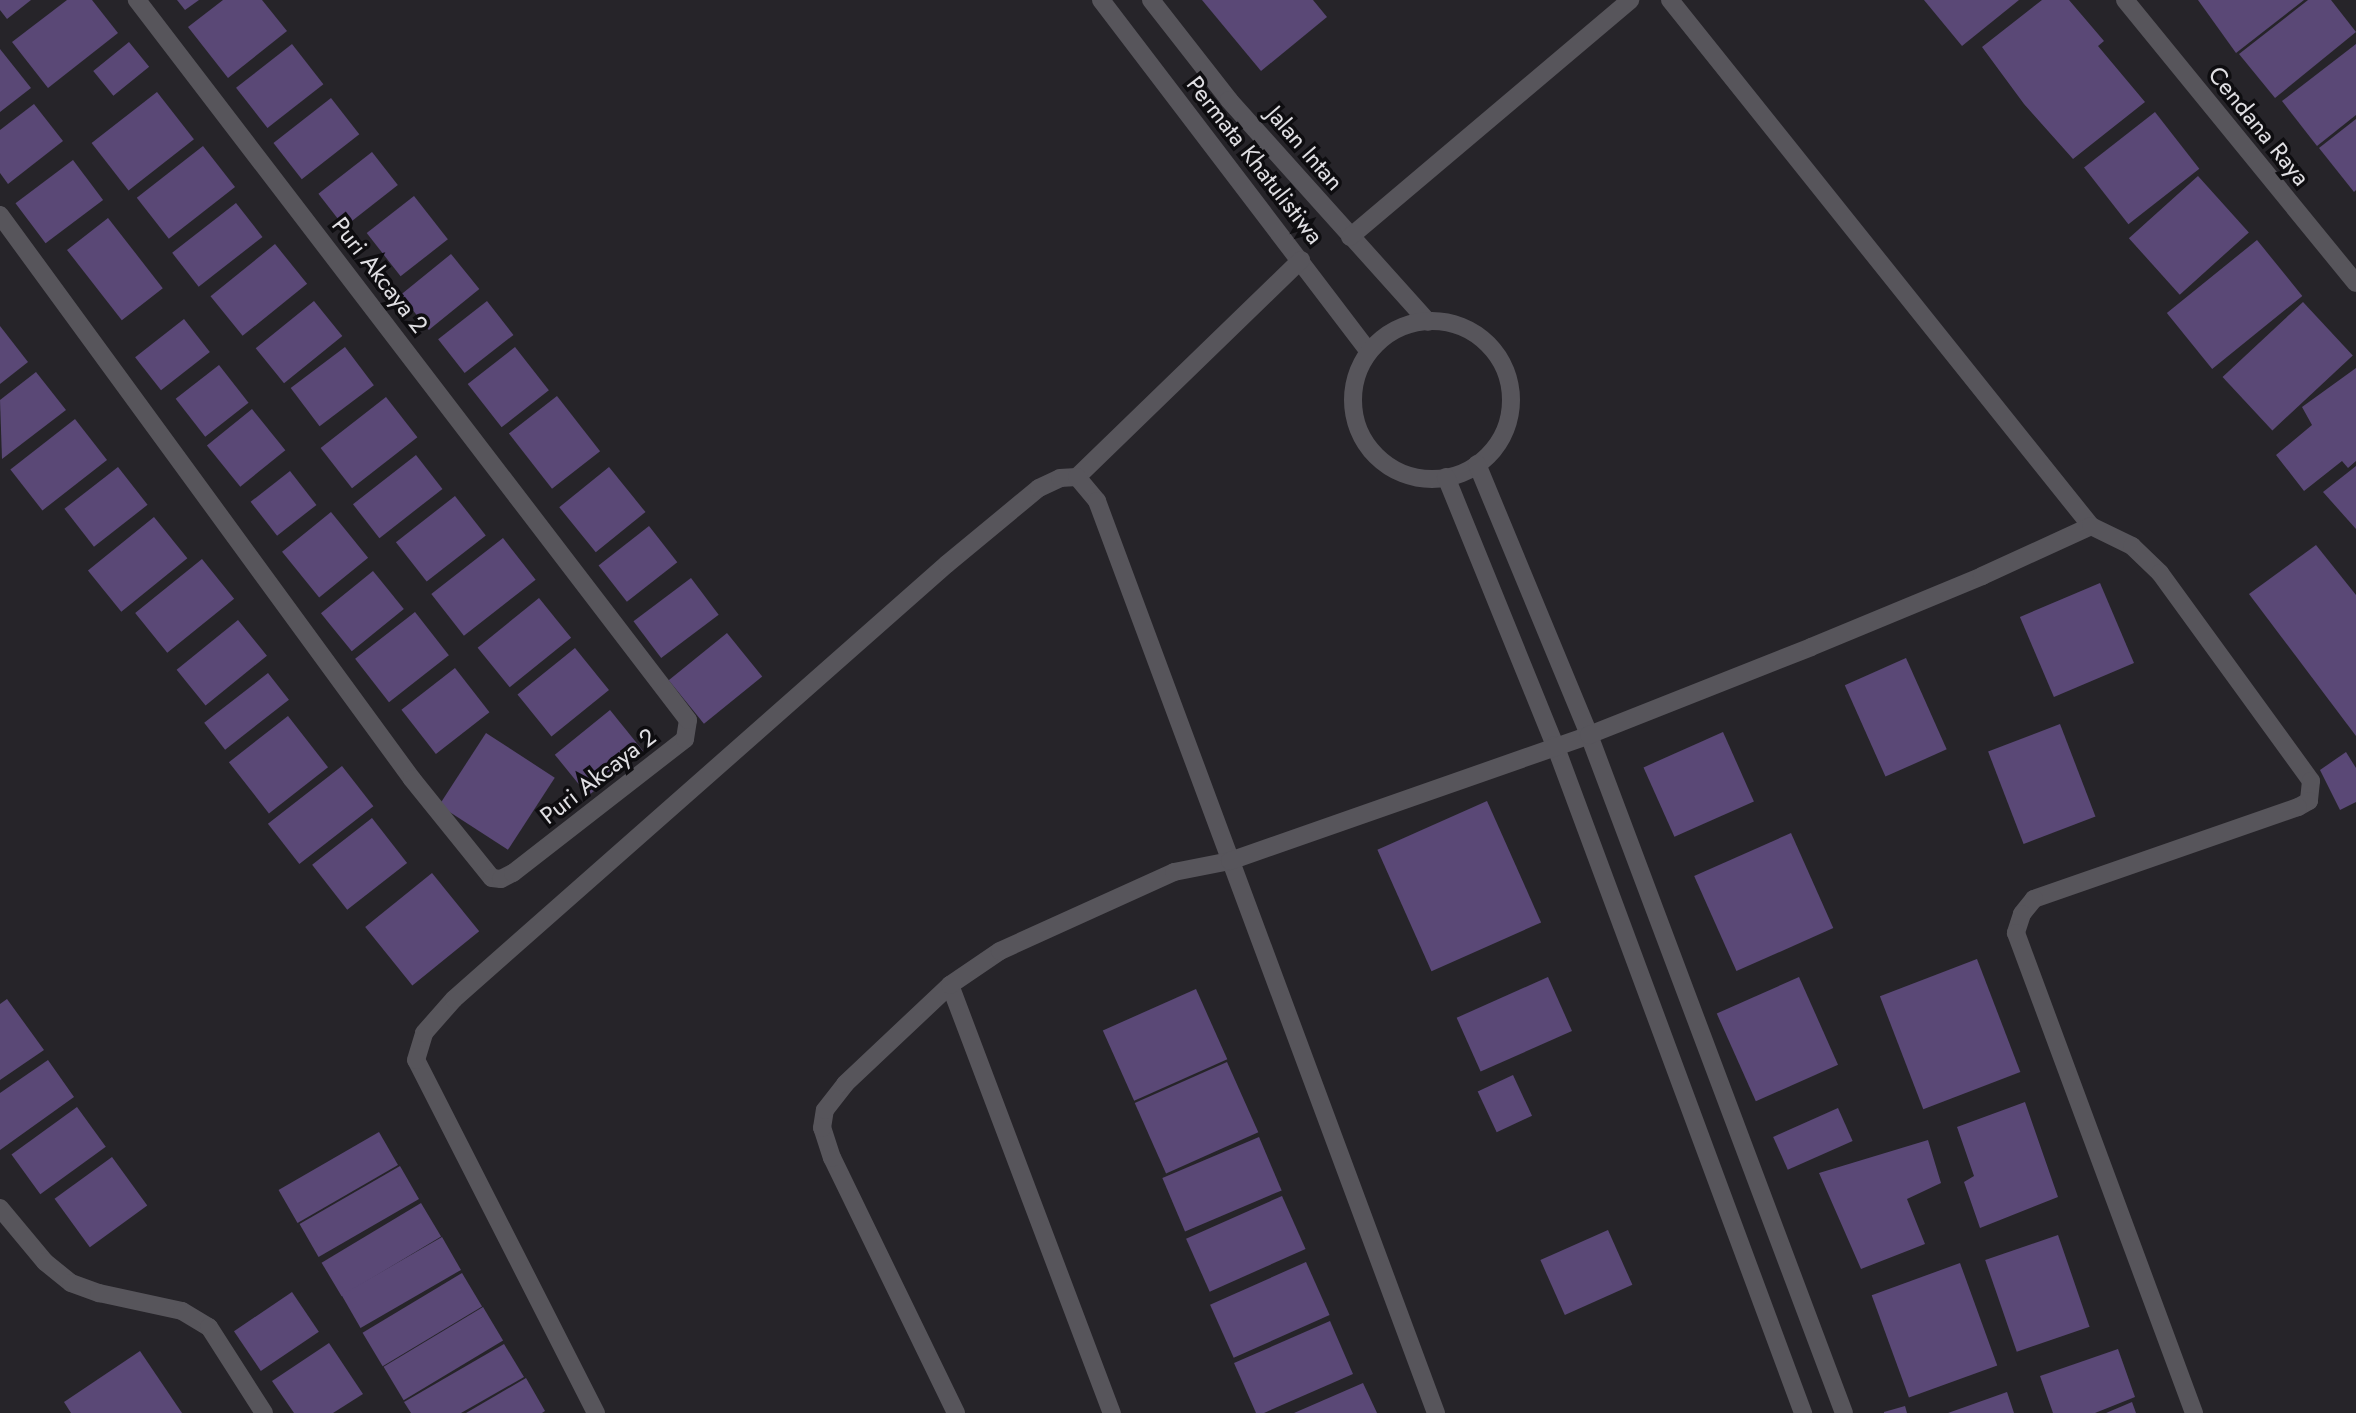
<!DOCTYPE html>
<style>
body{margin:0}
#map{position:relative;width:2356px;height:1413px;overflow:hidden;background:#262429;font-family:Jost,sans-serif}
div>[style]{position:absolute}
.building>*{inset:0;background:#5a4876;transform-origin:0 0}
.minor>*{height:18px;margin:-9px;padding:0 9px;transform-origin:9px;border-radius:9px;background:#57555b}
.minor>.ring{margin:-9px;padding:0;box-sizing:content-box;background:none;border:18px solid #57555b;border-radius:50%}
span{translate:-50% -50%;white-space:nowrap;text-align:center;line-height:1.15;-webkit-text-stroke:7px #0e0d10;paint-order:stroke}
.street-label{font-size:24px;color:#e0dfe3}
</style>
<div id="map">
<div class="building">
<div style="clip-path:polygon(0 0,31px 0,7px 19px,0 10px)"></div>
<div style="clip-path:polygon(67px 0,92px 0,118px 33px,48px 88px,12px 42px)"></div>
<div style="clip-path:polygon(177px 0,199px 0,185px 10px)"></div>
<div style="clip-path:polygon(223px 0,262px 0,287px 31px,228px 78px,188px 27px)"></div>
<div style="clip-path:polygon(1202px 0,1313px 0,1327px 17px,1261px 71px)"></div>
<div style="clip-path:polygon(1924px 0,2019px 0,1962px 46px)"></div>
<div style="clip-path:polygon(2042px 0,2069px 0,2104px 41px,2098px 46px,2145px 102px,2073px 159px,2024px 104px,1982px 47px)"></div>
<div style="clip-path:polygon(2198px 0,2304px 0,2236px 53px)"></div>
<div style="clip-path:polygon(2308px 0,2331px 0,2356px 32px,2275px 98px,2239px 54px)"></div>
<div style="left:129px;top:42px;width:32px;height:46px;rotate:51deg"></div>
<div style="left:292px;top:44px;width:51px;height:71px;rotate:52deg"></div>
<div style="clip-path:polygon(2356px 44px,2356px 115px,2317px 146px,2282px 101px)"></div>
<div style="clip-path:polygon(0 49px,31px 88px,0 112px)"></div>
<div style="left:157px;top:92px;width:60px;height:83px;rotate:52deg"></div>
<div style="left:331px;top:98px;width:46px;height:73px;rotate:52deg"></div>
<div style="clip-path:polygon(34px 104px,63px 141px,8px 184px,0 173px,0 130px)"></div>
<div style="left:2155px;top:112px;width:72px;height:90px;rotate:52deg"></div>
<div style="clip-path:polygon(2356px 119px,2356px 190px,2354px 192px,2319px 148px)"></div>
<div style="left:203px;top:146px;width:52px;height:84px;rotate:52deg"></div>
<div style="left:372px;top:152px;width:42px;height:68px;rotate:52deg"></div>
<div style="left:73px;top:160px;width:50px;height:72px;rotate:53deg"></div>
<div style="left:2198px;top:176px;width:76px;height:93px;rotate:48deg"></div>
<div style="left:414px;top:196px;width:55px;height:60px;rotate:52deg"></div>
<div style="left:236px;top:203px;width:43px;height:81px;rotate:52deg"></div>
<div style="left:108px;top:218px;width:89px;height:52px;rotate:52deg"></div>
<div style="left:2257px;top:240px;width:72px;height:116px;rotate:51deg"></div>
<div style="left:275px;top:244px;width:51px;height:83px;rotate:51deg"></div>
<div style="left:451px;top:254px;width:45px;height:65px;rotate:51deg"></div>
<div style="left:314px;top:301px;width:45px;height:75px;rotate:51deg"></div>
<div style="left:487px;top:301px;width:43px;height:62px;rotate:52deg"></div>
<div style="left:2303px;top:302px;width:73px;height:110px;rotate:47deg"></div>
<div style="left:184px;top:319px;width:42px;height:62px;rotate:52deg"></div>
<div style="clip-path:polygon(0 326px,28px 362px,0 384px)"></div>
<div style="left:345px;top:347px;width:48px;height:68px;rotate:53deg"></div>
<div style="left:515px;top:347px;width:55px;height:60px;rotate:52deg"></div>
<div style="left:219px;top:365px;width:48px;height:55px;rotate:52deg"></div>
<div style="clip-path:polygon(2356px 368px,2356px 461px,2348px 468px,2342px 461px,2304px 491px,2276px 455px,2312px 425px,2302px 407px)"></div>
<div style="clip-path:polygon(36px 372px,66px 410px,2px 459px,0 400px)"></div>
<div style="left:557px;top:396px;width:70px;height:61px;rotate:52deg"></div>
<div style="left:386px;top:397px;width:51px;height:83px;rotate:52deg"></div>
<div style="left:252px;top:409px;width:53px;height:58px;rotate:51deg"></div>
<div style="left:75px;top:419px;width:52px;height:82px;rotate:52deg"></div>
<div style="left:416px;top:455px;width:43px;height:80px;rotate:52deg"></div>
<div style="clip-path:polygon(2356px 466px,2356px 529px,2323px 492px)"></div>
<div style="left:118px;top:467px;width:48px;height:68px;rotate:52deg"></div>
<div style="left:609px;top:467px;width:58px;height:64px;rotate:51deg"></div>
<div style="left:290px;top:471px;width:43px;height:50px;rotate:52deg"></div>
<div style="left:455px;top:496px;width:50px;height:75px;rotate:52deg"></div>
<div style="left:331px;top:512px;width:59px;height:63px;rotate:51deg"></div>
<div style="left:154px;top:517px;width:53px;height:85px;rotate:51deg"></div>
<div style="left:649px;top:526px;width:46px;height:64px;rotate:52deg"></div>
<div style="left:503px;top:538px;width:53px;height:91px;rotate:52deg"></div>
<div style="clip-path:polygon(2316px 545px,2356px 595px,2356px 736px,2249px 594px)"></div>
<div style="left:202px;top:559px;width:51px;height:86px;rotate:51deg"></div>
<div style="left:373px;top:571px;width:49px;height:67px;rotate:51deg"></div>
<div style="left:691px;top:578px;width:46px;height:72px;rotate:53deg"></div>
<div style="left:2100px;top:583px;width:87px;height:87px;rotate:67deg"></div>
<div style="left:539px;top:598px;width:51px;height:79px;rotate:51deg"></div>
<div style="left:415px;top:612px;width:55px;height:76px;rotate:52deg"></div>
<div style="left:238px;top:620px;width:46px;height:79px;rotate:51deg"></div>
<div style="left:727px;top:633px;width:56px;height:75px;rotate:51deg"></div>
<div style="left:575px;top:648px;width:54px;height:74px;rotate:51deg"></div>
<div style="left:1906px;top:658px;width:100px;height:67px;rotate:66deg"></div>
<div style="left:455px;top:668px;width:56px;height:68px;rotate:52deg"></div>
<div style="left:268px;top:673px;width:34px;height:81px;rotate:52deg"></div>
<div style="left:610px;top:710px;width:53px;height:71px;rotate:51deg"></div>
<div style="left:288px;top:716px;width:65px;height:75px;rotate:52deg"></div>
<div style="left:2060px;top:724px;width:99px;height:77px;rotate:69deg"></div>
<div style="left:1723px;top:732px;width:76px;height:87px;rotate:66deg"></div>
<div style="left:486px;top:733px;width:82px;height:86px;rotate:33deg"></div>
<div style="clip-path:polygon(2346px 752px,2356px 768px,2356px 802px,2340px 810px,2320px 770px)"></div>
<div style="left:342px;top:766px;width:51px;height:94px;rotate:52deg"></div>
<div style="left:1487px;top:801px;width:133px;height:120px;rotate:66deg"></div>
<div style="left:372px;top:818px;width:57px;height:76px;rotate:52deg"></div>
<div style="left:1791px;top:833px;width:104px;height:106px;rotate:66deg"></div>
<div style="left:432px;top:873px;width:75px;height:86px;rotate:51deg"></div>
<div style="left:1977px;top:959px;width:121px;height:104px;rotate:69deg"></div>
<div style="left:1548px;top:977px;width:59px;height:100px;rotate:66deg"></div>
<div style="left:1799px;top:977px;width:96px;height:90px;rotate:66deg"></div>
<div style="left:1196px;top:989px;width:77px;height:102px;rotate:66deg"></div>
<div style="clip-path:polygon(7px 999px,44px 1050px,0 1080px,0 1004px)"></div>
<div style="clip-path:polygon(48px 1060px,74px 1097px,0 1150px,0 1093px)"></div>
<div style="left:1227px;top:1062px;width:77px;height:101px;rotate:66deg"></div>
<div style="left:1513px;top:1075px;width:45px;height:39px;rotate:65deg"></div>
<div style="clip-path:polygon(2025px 1102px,2058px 1197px,1980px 1228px,1964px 1182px,1974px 1176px,1957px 1127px)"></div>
<div style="left:77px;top:1107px;width:49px;height:81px;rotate:54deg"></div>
<div style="left:1838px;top:1108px;width:36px;height:71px;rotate:66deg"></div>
<div style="left:379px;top:1132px;width:38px;height:116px;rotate:60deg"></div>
<div style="left:1259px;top:1137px;width:58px;height:105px;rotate:67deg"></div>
<div style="clip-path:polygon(1928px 1140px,1941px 1183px,1907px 1199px,1925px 1244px,1861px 1269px,1819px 1173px)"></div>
<div style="left:112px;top:1157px;width:60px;height:71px;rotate:54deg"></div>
<div style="left:400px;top:1166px;width:38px;height:116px;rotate:60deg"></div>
<div style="left:1282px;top:1196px;width:58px;height:105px;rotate:66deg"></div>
<div style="left:421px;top:1203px;width:39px;height:116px;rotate:59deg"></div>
<div style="left:1608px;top:1230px;width:60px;height:74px;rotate:66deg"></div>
<div style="left:2058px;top:1235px;width:97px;height:77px;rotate:71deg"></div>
<div style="left:442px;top:1237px;width:38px;height:116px;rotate:60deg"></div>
<div style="left:1306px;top:1262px;width:58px;height:105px;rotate:66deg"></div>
<div style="left:1960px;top:1263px;width:109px;height:94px;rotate:70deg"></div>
<div style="left:462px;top:1273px;width:39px;height:116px;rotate:59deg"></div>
<div style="left:292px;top:1292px;width:48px;height:70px;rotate:56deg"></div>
<div style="left:483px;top:1307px;width:39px;height:116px;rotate:59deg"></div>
<div style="clip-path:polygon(1330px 1321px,1353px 1374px,1264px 1413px,1256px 1413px,1234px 1363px)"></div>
<div style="clip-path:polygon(329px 1343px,363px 1394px,333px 1413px,294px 1413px,272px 1381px)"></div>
<div style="clip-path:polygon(504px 1344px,524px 1377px,461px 1413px,411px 1413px,404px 1402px)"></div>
<div style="clip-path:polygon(2118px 1349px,2135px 1397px,2095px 1413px,2053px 1413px,2040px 1376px)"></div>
<div style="clip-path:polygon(140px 1351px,182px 1413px,71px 1413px,64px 1402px)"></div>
<div style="clip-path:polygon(526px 1378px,545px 1411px,542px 1413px,466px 1413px)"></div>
<div style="clip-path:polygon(1363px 1383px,1377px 1413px,1294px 1413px)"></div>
<div style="clip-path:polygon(2007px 1392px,2014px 1413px,1948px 1413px)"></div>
<div style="clip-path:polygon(2132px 1402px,2136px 1413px,2106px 1413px)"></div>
<div style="clip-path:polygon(1905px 1406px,1907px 1413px,1884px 1413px,1884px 1412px)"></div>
</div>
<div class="minor">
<div style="left:1101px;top:0;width:442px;rotate:52.7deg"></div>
<div style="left:1151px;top:0;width:127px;rotate:52deg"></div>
<div style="left:1229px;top:100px;width:298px;rotate:48.1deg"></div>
<div style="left:1670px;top:0;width:674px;rotate:51.33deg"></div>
<div style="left:2125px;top:0;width:365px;rotate:50.8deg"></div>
<div style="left:0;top:215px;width:698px;rotate:53.85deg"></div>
<div style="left:412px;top:779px;width:127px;rotate:51.1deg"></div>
<div style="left:492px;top:878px;width:9px;rotate:6deg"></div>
<div style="left:501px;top:879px;width:13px;rotate:-27deg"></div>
<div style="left:513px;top:873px;width:218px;rotate:-37.9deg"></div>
<div style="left:685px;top:739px;width:19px;rotate:-81deg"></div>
<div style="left:688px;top:720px;width:907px;rotate:-127.43deg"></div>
<div style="left:1350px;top:237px;width:367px;rotate:-40.2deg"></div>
<div class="ring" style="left:1353px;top:321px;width:140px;height:140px"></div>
<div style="left:1477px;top:464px;width:293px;rotate:67.5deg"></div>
<div style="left:1589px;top:735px;width:724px;rotate:69.39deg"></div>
<div style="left:1077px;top:477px;width:312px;rotate:-44.1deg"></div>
<div style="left:1446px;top:477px;width:289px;rotate:67.9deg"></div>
<div style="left:1555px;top:745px;width:713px;rotate:69.63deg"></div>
<div style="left:950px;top:985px;width:458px;rotate:69.3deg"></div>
<div style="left:0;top:1208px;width:70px;rotate:50.2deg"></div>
<div style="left:45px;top:1262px;width:33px;rotate:39deg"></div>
<div style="left:71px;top:1283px;width:30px;rotate:20deg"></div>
<div style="left:99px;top:1293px;width:85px;rotate:12.2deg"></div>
<div style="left:182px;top:1311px;width:31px;rotate:31deg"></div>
<div style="left:209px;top:1327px;width:102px;rotate:57.4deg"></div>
<div style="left:596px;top:1413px;width:396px;rotate:-117deg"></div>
<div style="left:416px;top:1060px;width:28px;rotate:-73deg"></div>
<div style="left:424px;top:1033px;width:45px;rotate:-48.6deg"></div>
<div style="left:454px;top:999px;width:657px;rotate:-41.42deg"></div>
<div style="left:947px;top:564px;width:119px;rotate:-39.6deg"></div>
<div style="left:1039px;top:488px;width:23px;rotate:-25deg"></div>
<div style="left:1060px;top:478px;width:17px;rotate:-3deg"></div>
<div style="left:1077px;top:477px;width:31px;rotate:50deg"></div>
<div style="left:1097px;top:501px;width:973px;rotate:69.61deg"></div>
<div style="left:956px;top:1413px;width:284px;rotate:-115.9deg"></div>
<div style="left:832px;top:1158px;width:32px;rotate:-108deg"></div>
<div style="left:822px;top:1128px;width:18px;rotate:-81deg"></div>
<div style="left:825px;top:1110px;width:33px;rotate:-52deg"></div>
<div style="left:845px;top:1084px;width:144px;rotate:-43.3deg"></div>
<div style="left:950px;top:985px;width:60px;rotate:-34.2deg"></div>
<div style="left:1000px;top:951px;width:191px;rotate:-24.4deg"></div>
<div style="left:1174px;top:872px;width:57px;rotate:-11.1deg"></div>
<div style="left:1230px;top:861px;width:380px;rotate:-19.3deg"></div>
<div style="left:1589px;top:735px;width:239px;rotate:-21.6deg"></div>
<div style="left:1811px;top:647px;width:185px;rotate:-22.5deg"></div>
<div style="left:1982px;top:576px;width:120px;rotate:-24.6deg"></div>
<div style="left:2091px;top:526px;width:46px;rotate:26deg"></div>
<div style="left:2132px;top:546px;width:39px;rotate:44deg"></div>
<div style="left:2160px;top:573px;width:257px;rotate:54deg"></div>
<div style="left:2311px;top:781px;width:20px;rotate:96deg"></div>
<div style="left:2309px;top:801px;width:13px;rotate:151deg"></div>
<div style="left:2298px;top:807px;width:280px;rotate:160.8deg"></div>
<div style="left:2034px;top:899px;width:19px;rotate:129deg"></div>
<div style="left:2022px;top:914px;width:20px;rotate:108deg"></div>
<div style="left:2016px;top:933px;width:512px;rotate:69.65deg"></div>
</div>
<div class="street-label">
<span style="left:2259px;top:126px;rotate:51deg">Cendana Raya</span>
<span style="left:1305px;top:148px;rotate:49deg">Jalan Intan</span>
<span style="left:1255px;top:160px;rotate:52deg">Permata Khatulistiwa</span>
<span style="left:380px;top:275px;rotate:52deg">Puri Akcaya 2</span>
<span style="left:598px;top:776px;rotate:-38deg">Puri Akcaya 2</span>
</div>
</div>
